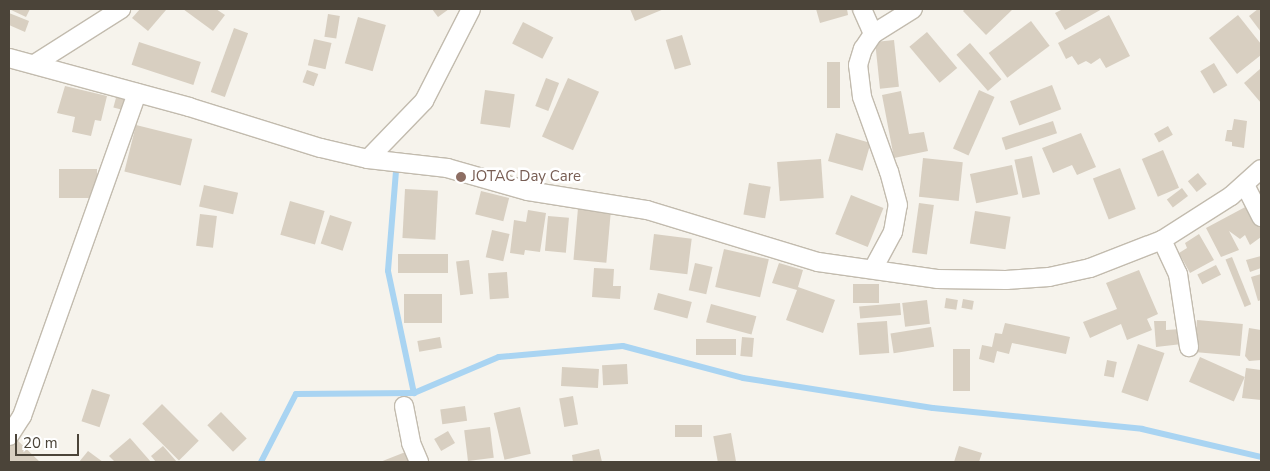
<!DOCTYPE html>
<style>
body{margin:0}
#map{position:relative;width:1270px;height:471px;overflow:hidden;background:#f6f3ec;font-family:"Nunito Sans",sans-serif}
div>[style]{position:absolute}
.stream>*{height:6px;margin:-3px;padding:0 3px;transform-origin:3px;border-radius:3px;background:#a9d4f2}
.building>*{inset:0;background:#d8cfc1;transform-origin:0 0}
.roads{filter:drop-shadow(1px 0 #c2bbae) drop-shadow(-1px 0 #c2bbae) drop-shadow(0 1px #c2bbae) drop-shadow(0 -1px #c2bbae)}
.minor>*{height:18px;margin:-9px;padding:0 9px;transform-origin:9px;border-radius:9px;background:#fff}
.dots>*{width:14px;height:14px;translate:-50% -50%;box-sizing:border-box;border:2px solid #fff;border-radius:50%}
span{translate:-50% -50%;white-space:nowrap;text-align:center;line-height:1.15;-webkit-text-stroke:5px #fff;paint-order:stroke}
.education-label{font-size:15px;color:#785e54}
.left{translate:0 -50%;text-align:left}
.frame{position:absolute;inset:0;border:10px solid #4b4439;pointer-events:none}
.scale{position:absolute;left:15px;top:434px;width:64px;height:22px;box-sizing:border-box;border:2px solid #4b4439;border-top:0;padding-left:6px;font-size:15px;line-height:18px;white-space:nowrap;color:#4b4439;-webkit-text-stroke:4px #fff;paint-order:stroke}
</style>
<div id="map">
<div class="stream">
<div style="left:396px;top:171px;width:100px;rotate:94.6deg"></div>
<div style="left:388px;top:271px;width:125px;rotate:78deg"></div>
<div style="left:261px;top:462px;width:76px;rotate:-62.8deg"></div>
<div style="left:296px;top:394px;width:118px;rotate:-0.5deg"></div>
<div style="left:414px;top:393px;width:92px;rotate:-23deg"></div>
<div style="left:499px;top:357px;width:124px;rotate:-5.1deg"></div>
<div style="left:623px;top:346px;width:124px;rotate:14.9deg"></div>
<div style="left:743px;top:378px;width:192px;rotate:9deg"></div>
<div style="left:933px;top:408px;width:210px;rotate:5.7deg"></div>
<div style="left:1142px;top:429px;width:122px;rotate:13.2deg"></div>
</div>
<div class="building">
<div style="clip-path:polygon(9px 9px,30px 9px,26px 17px)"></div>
<div style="clip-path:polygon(140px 9px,165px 9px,166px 10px,148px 31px,132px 18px)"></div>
<div style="clip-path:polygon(183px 9px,216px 9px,225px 15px,213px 31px)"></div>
<div style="clip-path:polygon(432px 9px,449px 9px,438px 17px)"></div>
<div style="clip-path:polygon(630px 9px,664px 9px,635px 21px)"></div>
<div style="clip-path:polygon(816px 9px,847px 9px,848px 15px,820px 23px)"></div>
<div style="clip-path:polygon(965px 9px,1013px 9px,986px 35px,963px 11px)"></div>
<div style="clip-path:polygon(1063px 9px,1102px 9px,1065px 30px,1055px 13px)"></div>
<div style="clip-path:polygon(1258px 9px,1261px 9px,1261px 32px,1249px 16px)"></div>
<div style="clip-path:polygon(9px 13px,29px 21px,25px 32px,9px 25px)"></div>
<div style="left:328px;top:14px;width:12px;height:23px;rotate:9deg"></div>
<div style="clip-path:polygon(1109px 15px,1130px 56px,1106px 68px,1100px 58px,1091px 64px,1086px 61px,1078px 65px,1072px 56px,1066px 59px,1058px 43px)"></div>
<div style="clip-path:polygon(1238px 15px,1261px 44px,1261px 55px,1237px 74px,1209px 38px)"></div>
<div style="left:358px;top:17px;width:29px;height:48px;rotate:16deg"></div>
<div style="left:1031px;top:21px;width:31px;height:53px;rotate:53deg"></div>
<div style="left:523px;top:22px;width:34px;height:24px;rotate:27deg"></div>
<div style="left:234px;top:28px;width:15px;height:68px;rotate:20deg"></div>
<div style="left:927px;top:32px;width:47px;height:23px;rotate:50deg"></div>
<div style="left:682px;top:35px;width:31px;height:17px;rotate:73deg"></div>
<div style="left:314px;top:39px;width:18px;height:27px;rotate:13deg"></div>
<div style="left:894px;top:40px;width:47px;height:19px;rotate:84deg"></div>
<div style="left:139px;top:42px;width:65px;height:24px;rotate:18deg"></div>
<div style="left:970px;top:43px;width:48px;height:18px;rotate:49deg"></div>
<div style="left:827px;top:62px;width:13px;height:46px"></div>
<div style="left:1214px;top:63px;width:26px;height:16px;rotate:59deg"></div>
<div style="clip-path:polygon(1260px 69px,1261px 70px,1261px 103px,1244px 83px)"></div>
<div style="left:307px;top:70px;width:12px;height:13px;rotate:20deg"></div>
<div style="left:546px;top:78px;width:14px;height:30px;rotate:21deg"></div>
<div style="left:568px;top:78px;width:34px;height:64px;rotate:24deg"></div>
<div style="left:1052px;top:85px;width:26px;height:45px;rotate:69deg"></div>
<div style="clip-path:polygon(65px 86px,107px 96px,101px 121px,95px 120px,91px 136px,72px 132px,75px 117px,57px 113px)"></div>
<div style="left:485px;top:90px;width:30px;height:34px;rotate:8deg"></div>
<div style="left:979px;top:90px;width:17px;height:64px;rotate:24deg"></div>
<div style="clip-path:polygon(901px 91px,909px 134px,924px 132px,928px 151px,894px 158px,882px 95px)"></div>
<div style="left:117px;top:94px;width:11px;height:14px;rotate:15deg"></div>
<div style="clip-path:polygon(1234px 119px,1247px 121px,1244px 148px,1232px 146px,1232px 142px,1225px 141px,1227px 130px,1232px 130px)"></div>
<div style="left:1053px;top:121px;width:13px;height:54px;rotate:72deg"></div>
<div style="left:136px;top:125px;width:58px;height:48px;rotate:14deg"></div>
<div style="left:1168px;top:126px;width:10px;height:16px;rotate:61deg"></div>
<div style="left:836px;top:133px;width:36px;height:29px;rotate:16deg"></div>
<div style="clip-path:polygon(1081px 133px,1096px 167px,1077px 175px,1072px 165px,1053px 173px,1042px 148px)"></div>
<div style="left:1163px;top:150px;width:41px;height:23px;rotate:67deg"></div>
<div style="left:1032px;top:156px;width:39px;height:18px;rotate:78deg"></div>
<div style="left:923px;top:158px;width:40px;height:39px;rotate:6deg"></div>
<div style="left:821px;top:159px;width:39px;height:44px;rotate:86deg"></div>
<div style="left:1012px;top:165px;width:30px;height:43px;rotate:78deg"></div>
<div style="left:1120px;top:168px;width:44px;height:29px;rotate:69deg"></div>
<div style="left:59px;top:169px;width:38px;height:29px"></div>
<div style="left:1198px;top:173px;width:14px;height:13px;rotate:51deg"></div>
<div style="left:749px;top:183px;width:22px;height:32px;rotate:10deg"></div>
<div style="left:204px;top:185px;width:35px;height:22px;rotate:13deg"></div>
<div style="left:1182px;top:188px;width:10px;height:19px;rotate:53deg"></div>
<div style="left:405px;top:189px;width:33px;height:49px;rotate:3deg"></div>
<div style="left:481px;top:191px;width:29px;height:24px;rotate:14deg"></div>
<div style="left:851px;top:195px;width:35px;height:42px;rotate:22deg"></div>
<div style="left:290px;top:201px;width:36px;height:35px;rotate:16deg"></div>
<div style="left:919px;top:203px;width:15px;height:50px;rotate:8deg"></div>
<div style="clip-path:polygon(1249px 205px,1261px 228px,1261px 237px,1250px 245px,1245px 235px,1240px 239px,1229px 231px,1239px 250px,1221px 257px,1206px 228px)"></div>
<div style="left:578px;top:208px;width:33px;height:52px;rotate:5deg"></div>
<div style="clip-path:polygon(528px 210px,546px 213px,540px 252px,525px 250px,524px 255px,510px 253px,514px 220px,526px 222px)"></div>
<div style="left:975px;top:211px;width:36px;height:33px;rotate:9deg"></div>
<div style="left:200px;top:214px;width:17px;height:32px;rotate:7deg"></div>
<div style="left:330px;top:215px;width:23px;height:30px;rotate:18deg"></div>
<div style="left:548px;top:216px;width:21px;height:35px;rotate:5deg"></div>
<div style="left:492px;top:230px;width:18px;height:28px;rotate:13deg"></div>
<div style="left:654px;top:234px;width:38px;height:36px;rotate:7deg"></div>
<div style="clip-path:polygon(1199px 234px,1214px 260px,1190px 273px,1179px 253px,1187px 248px,1185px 243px)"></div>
<div style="left:724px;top:249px;width:46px;height:39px;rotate:13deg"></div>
<div style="left:398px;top:254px;width:50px;height:19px"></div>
<div style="clip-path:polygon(1261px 256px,1261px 268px,1250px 272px,1246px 260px)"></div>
<div style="left:1232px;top:257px;width:51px;height:7px;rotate:68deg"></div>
<div style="left:469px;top:260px;width:34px;height:13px;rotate:83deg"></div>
<div style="left:695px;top:263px;width:18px;height:28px;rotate:13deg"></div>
<div style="clip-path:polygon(779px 263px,803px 270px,798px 287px,835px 300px,823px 333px,786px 320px,797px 290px,772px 283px)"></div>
<div style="left:1216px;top:265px;width:11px;height:21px;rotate:63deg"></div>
<div style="clip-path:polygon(594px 268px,614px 269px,613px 286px,621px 286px,620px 299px,592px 297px)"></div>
<div style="clip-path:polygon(1139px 270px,1158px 314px,1147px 319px,1152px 330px,1127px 340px,1121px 324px,1090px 338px,1083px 322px,1117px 309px,1106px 283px)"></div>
<div style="left:507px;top:272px;width:26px;height:19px;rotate:86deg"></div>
<div style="clip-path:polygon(1261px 274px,1261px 300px,1258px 301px,1251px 277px)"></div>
<div style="left:879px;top:284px;width:19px;height:26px;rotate:90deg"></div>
<div style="left:658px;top:293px;width:35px;height:17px;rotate:15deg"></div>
<div style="left:442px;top:294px;width:29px;height:38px;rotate:90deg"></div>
<div style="left:946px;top:298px;width:12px;height:10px;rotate:9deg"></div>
<div style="left:963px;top:299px;width:11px;height:9px;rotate:10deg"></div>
<div style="left:927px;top:300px;width:24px;height:25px;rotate:83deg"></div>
<div style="left:900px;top:303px;width:12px;height:41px;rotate:85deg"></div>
<div style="left:711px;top:304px;width:47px;height:19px;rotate:15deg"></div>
<div style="left:1197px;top:320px;width:46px;height:32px;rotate:5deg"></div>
<div style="left:887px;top:321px;width:32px;height:30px;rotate:86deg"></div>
<div style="clip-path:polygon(1154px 321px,1166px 321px,1166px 330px,1181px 329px,1182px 344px,1156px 347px)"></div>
<div style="clip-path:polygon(1005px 323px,1070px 337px,1066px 354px,1012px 343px,1009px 354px,997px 351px,994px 363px,979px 359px,982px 345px,992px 347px,995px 333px,1002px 334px)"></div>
<div style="left:931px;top:327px;width:20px;height:41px;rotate:81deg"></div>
<div style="clip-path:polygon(1249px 328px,1261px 330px,1261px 360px,1249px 361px,1245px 356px)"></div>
<div style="left:440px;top:337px;width:11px;height:23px;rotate:80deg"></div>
<div style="left:742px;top:337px;width:12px;height:19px;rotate:5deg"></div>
<div style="left:696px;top:339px;width:40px;height:16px"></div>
<div style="left:1138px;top:344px;width:28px;height:51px;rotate:19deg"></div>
<div style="left:970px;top:349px;width:42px;height:17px;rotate:90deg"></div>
<div style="left:1200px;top:357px;width:49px;height:27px;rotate:24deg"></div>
<div style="left:1107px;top:360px;width:10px;height:16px;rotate:11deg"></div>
<div style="left:627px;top:364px;width:20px;height:25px;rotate:87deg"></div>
<div style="left:562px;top:367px;width:37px;height:19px;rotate:3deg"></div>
<div style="clip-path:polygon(1246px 368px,1261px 370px,1261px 400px,1242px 398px)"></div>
<div style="left:92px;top:389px;width:19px;height:34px;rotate:18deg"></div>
<div style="left:573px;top:396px;width:29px;height:14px;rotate:80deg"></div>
<div style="left:162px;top:404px;width:52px;height:28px;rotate:45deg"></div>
<div style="left:465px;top:406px;width:15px;height:25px;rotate:82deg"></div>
<div style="left:520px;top:407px;width:48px;height:27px;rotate:77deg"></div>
<div style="left:221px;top:412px;width:37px;height:19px;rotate:46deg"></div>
<div style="left:702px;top:425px;width:12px;height:27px;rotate:90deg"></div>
<div style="left:490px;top:427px;width:31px;height:26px;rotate:83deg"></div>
<div style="left:448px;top:431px;width:14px;height:16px;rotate:60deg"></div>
<div style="left:731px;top:433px;width:29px;height:18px;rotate:80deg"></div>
<div style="clip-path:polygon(14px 437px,40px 462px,9px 462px,9px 443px)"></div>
<div style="clip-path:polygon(130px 438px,151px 462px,115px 462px,109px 456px)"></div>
<div style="clip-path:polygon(163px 446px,177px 462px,156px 462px,151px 456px)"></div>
<div style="clip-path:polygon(959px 446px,982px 453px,979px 462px,954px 462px)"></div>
<div style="clip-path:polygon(599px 449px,602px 462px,573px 462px,572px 455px)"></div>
<div style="clip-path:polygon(88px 451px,103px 462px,79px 462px)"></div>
<div style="clip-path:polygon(408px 451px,413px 462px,380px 462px)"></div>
</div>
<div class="roads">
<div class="minor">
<div style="left:862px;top:9px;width:27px;rotate:66deg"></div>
<div style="left:9px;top:58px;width:187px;rotate:15.2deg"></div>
<div style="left:189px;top:107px;width:138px;rotate:17.3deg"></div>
<div style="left:321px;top:148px;width:48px;rotate:13.2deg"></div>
<div style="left:368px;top:159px;width:80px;rotate:6.5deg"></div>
<div style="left:447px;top:168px;width:84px;rotate:15.9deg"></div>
<div style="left:528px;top:191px;width:121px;rotate:9.1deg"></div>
<div style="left:647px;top:210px;width:179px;rotate:16.9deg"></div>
<div style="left:818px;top:262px;width:120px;rotate:8.1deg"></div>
<div style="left:937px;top:279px;width:69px;rotate:0.8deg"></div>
<div style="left:1006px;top:280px;width:43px;rotate:-4deg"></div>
<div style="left:1049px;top:277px;width:42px;rotate:-12.4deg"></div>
<div style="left:1090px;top:268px;width:77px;rotate:-21.3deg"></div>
<div style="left:1162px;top:240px;width:82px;rotate:-32.5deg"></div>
<div style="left:1231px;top:196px;width:40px;rotate:-42deg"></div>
<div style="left:36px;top:63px;width:101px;rotate:-32.4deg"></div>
<div style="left:368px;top:159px;width:81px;rotate:-46deg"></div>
<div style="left:424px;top:101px;width:103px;rotate:-62.9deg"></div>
<div style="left:1245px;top:185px;width:36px;rotate:63deg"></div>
<div style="left:1162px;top:240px;width:38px;rotate:65deg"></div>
<div style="left:1178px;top:274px;width:74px;rotate:81.4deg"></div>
<div style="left:873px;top:269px;width:42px;rotate:-61.6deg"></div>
<div style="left:893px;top:232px;width:27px;rotate:-80deg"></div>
<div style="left:898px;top:205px;width:34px;rotate:-105deg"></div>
<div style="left:889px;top:172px;width:80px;rotate:-109.8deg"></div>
<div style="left:862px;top:97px;width:32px;rotate:-97deg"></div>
<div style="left:858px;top:65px;width:17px;rotate:-73deg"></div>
<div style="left:863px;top:49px;width:18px;rotate:-56deg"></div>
<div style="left:873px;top:34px;width:47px;rotate:-32deg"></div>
<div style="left:404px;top:406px;width:38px;rotate:79deg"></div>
<div style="left:411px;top:443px;width:21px;rotate:67deg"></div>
<div style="left:9px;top:436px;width:24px;rotate:-57deg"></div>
<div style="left:22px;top:416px;width:343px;rotate:-70.4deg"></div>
</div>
</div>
<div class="dots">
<div style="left:461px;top:177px;background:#8d6e63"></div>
</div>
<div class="education-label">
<span class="left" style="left:471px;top:177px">JOTAC Day Care</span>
</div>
<div class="frame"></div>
<div class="scale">20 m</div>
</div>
